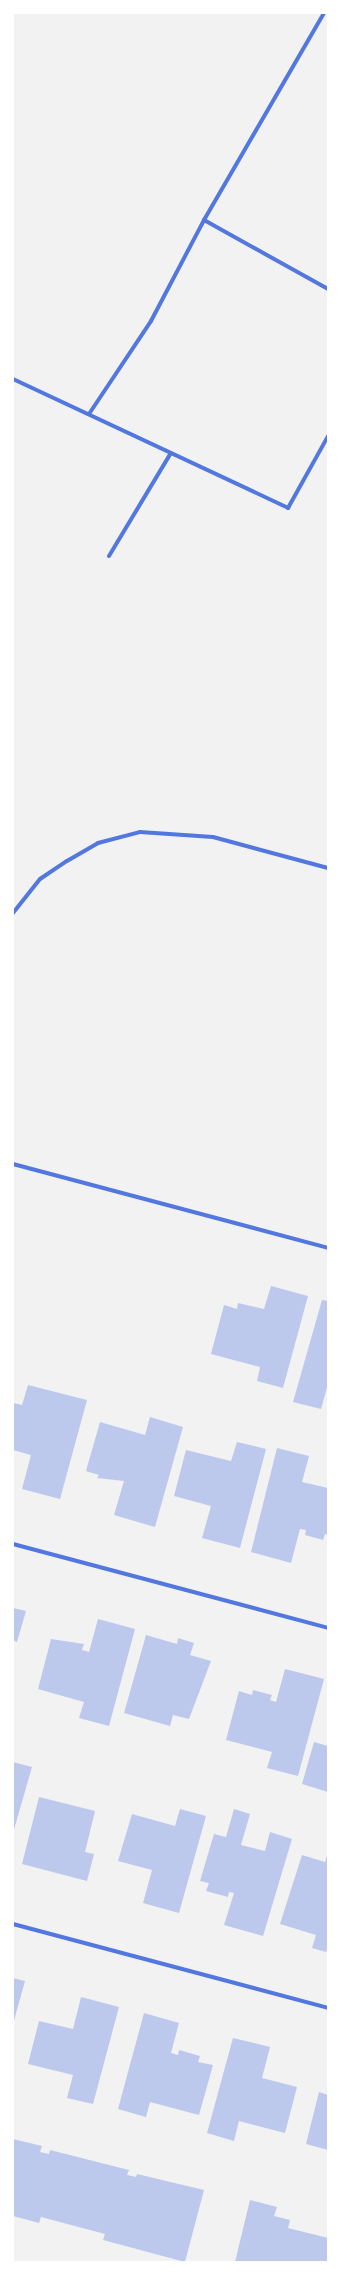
<!DOCTYPE html>
<style>
body{margin:0}
#map{position:relative;width:341px;height:2275px;overflow:hidden;background:#f2f2f2;font-family:Lato,sans-serif}
div>[style]{position:absolute}
.building>*{inset:0;background:#bdc9ec}
.minor>*{height:4px;margin:-2px;padding:0 2px;transform-origin:2px;border-radius:2px;background:#5277de}
span{translate:-50% -50%;white-space:nowrap;text-align:center;line-height:1.15;-webkit-text-stroke:4px #fff;paint-order:stroke}
.frame{position:absolute;inset:0;border:14px solid #fff;pointer-events:none}
</style>
<div id="map">
<div class="building">
<div style="clip-path:polygon(271px 1286px,308px 1296px,283px 1388px,257px 1381px,260px 1367px,211px 1354px,224px 1305px,237px 1309px,238px 1303px,264px 1309px)"></div>
<div style="clip-path:polygon(322px 1300px,328px 1301px,328px 1384px,321px 1409px,293px 1402px)"></div>
<div style="clip-path:polygon(28px 1385px,87px 1400px,60px 1499px,22px 1489px,31px 1455px,13px 1450px,13px 1403px,22px 1405px)"></div>
<div style="clip-path:polygon(150px 1417px,183px 1427px,155px 1527px,114px 1515px,124px 1481px,97px 1478px,99px 1475px,86px 1471px,100px 1422px,145px 1435px)"></div>
<div style="clip-path:polygon(237px 1442px,266px 1449px,240px 1548px,202px 1538px,211px 1506px,174px 1496px,186px 1450px,231px 1461px)"></div>
<div style="clip-path:polygon(277px 1448px,309px 1456px,302px 1482px,328px 1488px,328px 1535px,325px 1534px,323px 1540px,305px 1535px,306px 1530px,300px 1529px,291px 1563px,251px 1552px)"></div>
<div style="clip-path:polygon(13px 1608px,26px 1611px,17px 1642px,13px 1640px)"></div>
<div style="clip-path:polygon(98px 1619px,135px 1629px,109px 1726px,79px 1718px,84px 1702px,38px 1689px,51px 1639px,84px 1644px,82px 1650px,89px 1652px)"></div>
<div style="clip-path:polygon(146px 1635px,177px 1644px,178px 1638px,194px 1643px,190px 1655px,211px 1661px,189px 1719px,173px 1715px,170px 1726px,124px 1713px)"></div>
<div style="clip-path:polygon(285px 1669px,324px 1679px,298px 1776px,267px 1768px,272px 1752px,226px 1740px,239px 1691px,252px 1695px,253px 1690px,272px 1695px,270px 1700px,276px 1702px)"></div>
<div style="clip-path:polygon(314px 1742px,328px 1746px,328px 1792px,302px 1784px)"></div>
<div style="clip-path:polygon(13px 1762px,32px 1767px,13px 1833px)"></div>
<div style="clip-path:polygon(39px 1797px,95px 1811px,85px 1852px,94px 1854px,87px 1881px,22px 1864px)"></div>
<div style="clip-path:polygon(180px 1809px,206px 1816px,179px 1913px,143px 1903px,152px 1870px,118px 1861px,132px 1814px,175px 1826px)"></div>
<div style="clip-path:polygon(234px 1809px,250px 1814px,241px 1845px,265px 1851px,270px 1832px,292px 1839px,263px 1936px,224px 1925px,234px 1893px,229px 1892px,228px 1897px,206px 1891px,209px 1883px,200px 1881px,214px 1834px,226px 1837px)"></div>
<div style="clip-path:polygon(328px 1853px,328px 1947px,326px 1952px,312px 1948px,316px 1935px,280px 1924px,302px 1855px,325px 1862px)"></div>
<div style="clip-path:polygon(13px 1978px,25px 1981px,13px 2024px)"></div>
<div style="clip-path:polygon(81px 1997px,119px 2007px,93px 2104px,67px 2098px,73px 2075px,28px 2064px,39px 2021px,73px 2029px)"></div>
<div style="clip-path:polygon(144px 2013px,179px 2023px,171px 2053px,178px 2055px,179px 2050px,200px 2056px,198px 2062px,213px 2065px,199px 2115px,150px 2102px,146px 2117px,118px 2109px)"></div>
<div style="clip-path:polygon(233px 2038px,270px 2047px,262px 2078px,297px 2087px,285px 2133px,239px 2121px,234px 2141px,207px 2133px)"></div>
<div style="clip-path:polygon(319px 2092px,328px 2095px,328px 2150px,306px 2144px)"></div>
<div style="clip-path:polygon(13px 2139px,42px 2146px,40px 2152px,49px 2154px,50px 2150px,129px 2170px,127px 2175px,136px 2177px,137px 2174px,204px 2190px,185px 2262px,103px 2240px,105px 2234px,41px 2217px,39px 2223px,13px 2216px)"></div>
<div style="clip-path:polygon(250px 2200px,277px 2207px,274px 2216px,290px 2220px,288px 2228px,328px 2238px,328px 2262px,235px 2262px)"></div>
</div>
<div class="minor">
<div style="left:204px;top:220px;width:142px;rotate:29.1deg"></div>
<div style="left:13px;top:379px;width:304px;rotate:25.1deg"></div>
<div style="left:288px;top:508px;width:82px;rotate:-60.9deg"></div>
<div style="left:89px;top:414px;width:112px;rotate:-56.3deg"></div>
<div style="left:151px;top:321px;width:114px;rotate:-62.3deg"></div>
<div style="left:204px;top:220px;width:239px;rotate:-59.9deg"></div>
<div style="left:109px;top:556px;width:120px;rotate:-59deg"></div>
<div style="left:13px;top:913px;width:43px;rotate:-51.5deg"></div>
<div style="left:40px;top:879px;width:32px;rotate:-34deg"></div>
<div style="left:67px;top:861px;width:36px;rotate:-30deg"></div>
<div style="left:98px;top:843px;width:43px;rotate:-14.7deg"></div>
<div style="left:140px;top:832px;width:73px;rotate:3.9deg"></div>
<div style="left:213px;top:837px;width:119px;rotate:15.1deg"></div>
<div style="left:13px;top:1164px;width:326px;rotate:14.9deg"></div>
<div style="left:13px;top:1544px;width:326px;rotate:14.9deg"></div>
<div style="left:13px;top:1924px;width:326px;rotate:14.9deg"></div>
</div>
<div class="frame"></div>
</div>
